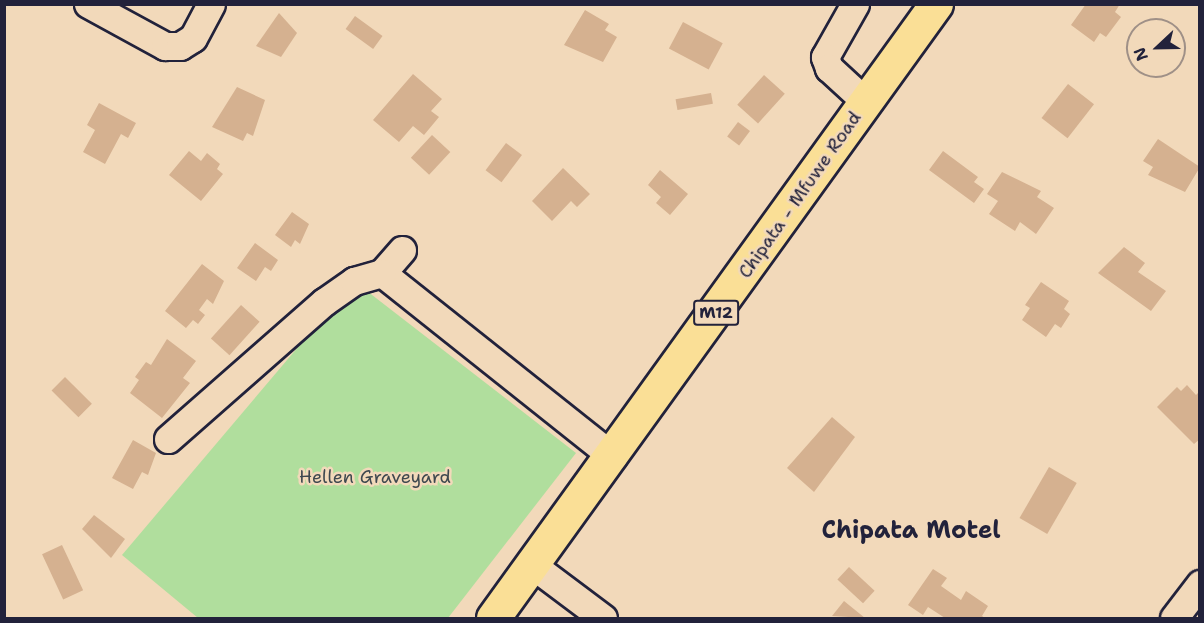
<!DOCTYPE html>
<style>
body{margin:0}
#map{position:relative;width:1204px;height:623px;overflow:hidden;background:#f2d9ba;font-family:"Shantell Sans",sans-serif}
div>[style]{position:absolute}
.green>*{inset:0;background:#b0de9d}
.building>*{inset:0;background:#d5b190;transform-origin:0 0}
.roads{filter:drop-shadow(2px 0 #22223b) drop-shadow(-2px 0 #22223b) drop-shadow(0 2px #22223b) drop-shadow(0 -2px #22223b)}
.minor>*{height:27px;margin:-13.5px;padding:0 13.5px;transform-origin:13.5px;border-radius:13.5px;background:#f2d9ba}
.major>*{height:33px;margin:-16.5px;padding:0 16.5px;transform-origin:16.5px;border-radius:16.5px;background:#fadf96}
span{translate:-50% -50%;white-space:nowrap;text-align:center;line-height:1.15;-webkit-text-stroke:5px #f2d9ba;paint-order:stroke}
.shield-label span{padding:2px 4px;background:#f2d9ba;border:2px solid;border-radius:4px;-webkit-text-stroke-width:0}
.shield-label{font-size:16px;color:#22223b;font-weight:700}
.street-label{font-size:18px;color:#22223b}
.park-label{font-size:18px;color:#3e484f}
.district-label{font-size:24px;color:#22223b;font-weight:700}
.frame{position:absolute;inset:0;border:6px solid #22223b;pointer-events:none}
.north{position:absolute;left:1126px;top:18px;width:60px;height:60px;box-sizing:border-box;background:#f2d9ba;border:2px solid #9f9087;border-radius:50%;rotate:248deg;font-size:16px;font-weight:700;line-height:24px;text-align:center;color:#22223b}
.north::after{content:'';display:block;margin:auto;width:21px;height:27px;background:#22223b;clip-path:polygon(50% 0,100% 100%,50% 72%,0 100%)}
</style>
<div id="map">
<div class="green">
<div style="clip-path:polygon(354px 281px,576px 453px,448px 618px,198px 618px,122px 555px)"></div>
</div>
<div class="building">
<div style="clip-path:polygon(1086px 4px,1120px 4px,1115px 12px,1121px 17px,1106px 37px,1100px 33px,1094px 42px,1071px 25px)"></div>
<div style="clip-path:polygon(585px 10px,609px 24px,605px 30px,617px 37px,603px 62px,564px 45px)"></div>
<div style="clip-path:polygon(279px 13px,297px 33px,281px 57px,256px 46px)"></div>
<div style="left:355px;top:16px;width:34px;height:16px;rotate:36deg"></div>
<div style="left:683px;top:22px;width:45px;height:30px;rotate:28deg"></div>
<div style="clip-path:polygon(413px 74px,442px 99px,431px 111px,439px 117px,424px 135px,413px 126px,399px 142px,373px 120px)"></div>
<div style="left:764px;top:75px;width:28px;height:40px;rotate:42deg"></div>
<div style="left:1068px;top:84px;width:33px;height:43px;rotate:38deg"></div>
<div style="clip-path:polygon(237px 87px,265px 100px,253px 136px,247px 133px,243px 141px,212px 127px)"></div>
<div style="left:711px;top:93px;width:11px;height:36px;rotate:80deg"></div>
<div style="clip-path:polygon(99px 103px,136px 123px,128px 138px,121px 134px,105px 164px,83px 152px,95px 130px,87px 125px)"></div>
<div style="left:738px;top:122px;width:15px;height:18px;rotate:37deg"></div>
<div style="left:432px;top:135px;width:25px;height:31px;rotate:43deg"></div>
<div style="clip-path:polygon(1158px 139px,1200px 167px,1185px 192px,1148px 175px,1153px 167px,1143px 161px)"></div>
<div style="left:506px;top:143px;width:20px;height:34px;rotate:37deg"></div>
<div style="clip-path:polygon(189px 151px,201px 161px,207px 153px,220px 164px,217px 169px,223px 174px,201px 201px,169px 175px)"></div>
<div style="clip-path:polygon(943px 151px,978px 177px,974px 182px,984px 189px,974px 203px,929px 170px)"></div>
<div style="clip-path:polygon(563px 168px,590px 194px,577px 207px,571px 201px,552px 221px,532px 201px)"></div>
<div style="clip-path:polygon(660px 170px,688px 194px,670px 215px,656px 203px,661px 197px,648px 185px)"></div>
<div style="clip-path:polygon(1002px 172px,1041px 191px,1037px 197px,1054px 208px,1036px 234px,1020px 222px,1015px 231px,989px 214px,998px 201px,987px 194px)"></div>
<div style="clip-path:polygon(292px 212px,309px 224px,300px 244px,295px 240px,291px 247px,275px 235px)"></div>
<div style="clip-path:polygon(255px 243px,278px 260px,271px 271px,265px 267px,256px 281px,237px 268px)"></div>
<div style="clip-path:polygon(1124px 247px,1145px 263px,1138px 272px,1166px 291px,1151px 311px,1098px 273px)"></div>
<div style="clip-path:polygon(202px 264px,224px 281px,213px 304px,207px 299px,199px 310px,205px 315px,198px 324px,193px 320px,186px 328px,165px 311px)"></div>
<div style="clip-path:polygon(1041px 282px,1069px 301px,1064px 309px,1070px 314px,1061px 328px,1055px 324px,1046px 337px,1022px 320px,1030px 308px,1025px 305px)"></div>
<div style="left:241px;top:305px;width:25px;height:45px;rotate:42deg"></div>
<div style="clip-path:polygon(167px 339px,196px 361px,183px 378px,190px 383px,162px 418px,130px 393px,139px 380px,135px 377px,146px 362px,151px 365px)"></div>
<div style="left:65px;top:377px;width:38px;height:19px;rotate:45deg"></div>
<div style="clip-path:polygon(1187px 385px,1196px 395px,1200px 391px,1200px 439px,1194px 444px,1157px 407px,1177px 387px,1181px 391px)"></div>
<div style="clip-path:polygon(832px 417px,855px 437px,814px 492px,787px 468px)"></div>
<div style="clip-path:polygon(133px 440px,156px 453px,148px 475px,142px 472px,133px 489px,112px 478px)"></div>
<div style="left:1049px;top:467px;width:32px;height:59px;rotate:30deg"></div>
<div style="clip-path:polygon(94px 515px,125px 539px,111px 558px,82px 529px)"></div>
<div style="left:62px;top:545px;width:50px;height:22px;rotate:65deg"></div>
<div style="left:849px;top:567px;width:35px;height:17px;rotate:43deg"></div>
<div style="clip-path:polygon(933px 569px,947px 578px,941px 586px,961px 600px,966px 591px,988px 606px,982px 616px,985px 618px,945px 618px,928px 607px,923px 615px,908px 605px)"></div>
<div style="clip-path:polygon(844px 601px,865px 618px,832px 616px)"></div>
</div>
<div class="roads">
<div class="minor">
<div style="left:88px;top:4px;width:88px;rotate:28.6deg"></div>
<div style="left:165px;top:46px;width:15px"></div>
<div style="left:180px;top:46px;width:15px;rotate:-32deg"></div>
<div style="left:193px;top:38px;width:38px;rotate:-62deg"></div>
<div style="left:855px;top:4px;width:61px;rotate:119.5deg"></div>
<div style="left:825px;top:57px;width:12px;rotate:70deg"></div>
<div style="left:829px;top:68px;width:50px;rotate:42.6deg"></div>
<div style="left:402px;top:250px;width:30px;rotate:131deg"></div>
<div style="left:382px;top:273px;width:295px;rotate:38.5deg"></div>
<div style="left:168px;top:439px;width:208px;rotate:-41.3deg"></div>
<div style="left:324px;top:302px;width:37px;rotate:-35deg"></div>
<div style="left:354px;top:281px;width:29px;rotate:-16deg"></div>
<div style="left:531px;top:564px;width:90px;rotate:36.9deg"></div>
<div style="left:1174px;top:618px;width:43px;rotate:-52.6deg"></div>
</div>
<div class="major">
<div style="left:493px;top:618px;width:757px;rotate:-54.19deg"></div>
</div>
</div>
<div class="shield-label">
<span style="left:716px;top:313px">M12</span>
</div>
<div class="street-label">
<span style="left:800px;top:195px;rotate:-55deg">Chipata - Mfuwe Road</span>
</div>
<div class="park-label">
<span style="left:375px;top:477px">Hellen Graveyard</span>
</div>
<div class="district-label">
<span style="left:911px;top:531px">Chipata Motel</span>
</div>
<div class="frame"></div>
<div class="north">N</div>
</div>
